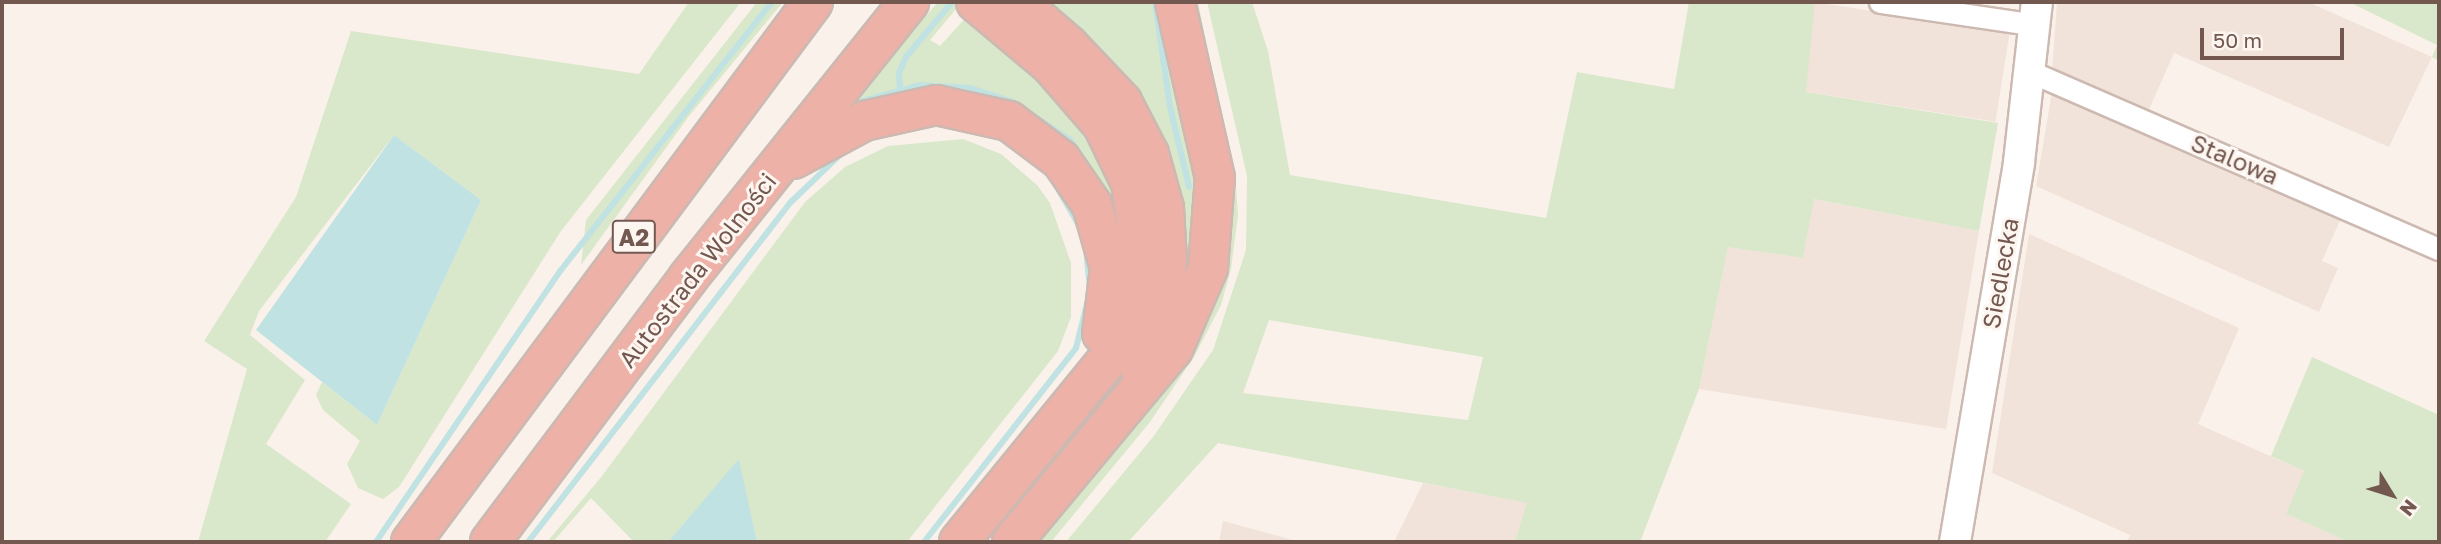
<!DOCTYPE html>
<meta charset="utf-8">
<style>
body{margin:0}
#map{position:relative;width:2441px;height:544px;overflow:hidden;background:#faf2ea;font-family:"Golos Text",sans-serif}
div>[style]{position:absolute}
.residential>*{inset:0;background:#f1e3d9;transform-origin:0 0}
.green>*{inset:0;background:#d9e7ca}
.water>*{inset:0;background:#c0e2e2}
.stream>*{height:6px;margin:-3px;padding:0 3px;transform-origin:3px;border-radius:3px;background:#c0e2e2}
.roads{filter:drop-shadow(2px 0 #ccb9b1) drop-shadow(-2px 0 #ccb9b1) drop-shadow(0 2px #ccb9b1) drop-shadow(0 -2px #ccb9b1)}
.minor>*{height:21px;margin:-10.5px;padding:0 10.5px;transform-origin:10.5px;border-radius:10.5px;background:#fff}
.secondary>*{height:30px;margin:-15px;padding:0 15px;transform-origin:15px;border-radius:15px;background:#fff}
.motorway>*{height:38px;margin:-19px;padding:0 19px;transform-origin:19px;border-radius:19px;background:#edb1a8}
span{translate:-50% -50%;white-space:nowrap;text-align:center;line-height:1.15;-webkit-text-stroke:6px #fdf6f0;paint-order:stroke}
.shield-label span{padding:2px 5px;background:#fdf6f0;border:2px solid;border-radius:5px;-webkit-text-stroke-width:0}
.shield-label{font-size:23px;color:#735850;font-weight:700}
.street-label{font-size:24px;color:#735850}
.frame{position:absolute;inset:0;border:4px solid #735850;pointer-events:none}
.north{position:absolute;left:2357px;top:460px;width:70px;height:70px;-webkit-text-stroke:5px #fdf6f0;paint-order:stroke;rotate:128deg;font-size:19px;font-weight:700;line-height:28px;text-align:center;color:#735850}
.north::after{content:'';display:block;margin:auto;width:24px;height:32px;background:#735850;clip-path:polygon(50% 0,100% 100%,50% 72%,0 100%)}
.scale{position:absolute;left:2200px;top:28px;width:144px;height:32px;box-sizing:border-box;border:4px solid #735850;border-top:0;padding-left:9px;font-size:21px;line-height:24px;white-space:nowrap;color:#735850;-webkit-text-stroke:5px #fdf6f0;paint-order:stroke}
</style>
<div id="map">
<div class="residential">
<div style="left:1815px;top:2px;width:197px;height:90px;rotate:9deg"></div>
<div style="clip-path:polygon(2057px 2px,2308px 2px,2432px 57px,2389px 147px,2174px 53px,2147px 114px,2052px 72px)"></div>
<div style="clip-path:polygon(2052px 92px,2341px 218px,2322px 261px,2338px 268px,2319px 312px,2036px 186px)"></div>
<div style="clip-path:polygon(1813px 199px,1979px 231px,1946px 429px,1699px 389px,1728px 247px,1803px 258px)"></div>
<div style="clip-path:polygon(2029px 234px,2239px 328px,2198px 424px,2304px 471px,2286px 514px,2349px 542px,2127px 542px,2130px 535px,1992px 473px)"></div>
<div style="clip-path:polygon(1423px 483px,1528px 503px,1515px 542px,1394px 542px)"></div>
<div style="clip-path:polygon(1223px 521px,1300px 542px,1219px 542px)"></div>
</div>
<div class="green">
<div style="clip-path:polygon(689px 2px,741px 2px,561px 231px,399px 487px,383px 499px,358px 488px,347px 464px,360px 441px,323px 410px,316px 395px,322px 382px,377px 425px,481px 200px,394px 135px,259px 311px,250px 335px,305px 380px,266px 444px,351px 504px,325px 542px,198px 542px,247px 369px,204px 341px,296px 197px,351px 31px,639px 74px)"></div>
<div style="clip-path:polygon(757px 2px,783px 2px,689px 116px,581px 265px,586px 220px)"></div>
<div style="clip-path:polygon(938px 2px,962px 2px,930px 40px,940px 46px,970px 13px,1073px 106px,1121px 192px,1120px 267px,1021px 116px,834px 121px)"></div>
<div style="clip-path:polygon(1036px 2px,1162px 2px,1195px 134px,1202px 226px,1165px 337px,1178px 260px)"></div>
<div style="clip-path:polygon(1191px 2px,1198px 2px,1236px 187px,1238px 215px,1231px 269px,1221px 305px,1194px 357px,1150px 422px,1051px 542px,1037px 542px,1160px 393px,1201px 332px)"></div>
<div style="clip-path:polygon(evenodd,1207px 2px,1252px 2px,1268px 51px,1290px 175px,1546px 218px,1577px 72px,1674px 89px,1689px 2px,1815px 2px,1806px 92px,1998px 123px,1979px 231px,1814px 199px,1803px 258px,1728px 247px,1699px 389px,1640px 542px,1515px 542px,1527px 503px,1218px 443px,1128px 542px,1066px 542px,1153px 437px,1213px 350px,1246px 250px,1247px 176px,1207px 2px,1269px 320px,1483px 357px,1468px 420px,1243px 393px,1269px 320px)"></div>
<div style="clip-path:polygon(2349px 2px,2439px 2px,2439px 61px,2432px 57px,2437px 45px)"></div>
<div style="clip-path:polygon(963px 139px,1001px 154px,1037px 185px,1050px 203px,1071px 263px,1071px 317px,1058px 351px,907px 542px,757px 542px,738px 461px,668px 542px,634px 542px,591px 498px,553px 542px,547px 542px,602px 476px,805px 202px,845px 167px,888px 146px)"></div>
<div style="clip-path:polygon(2312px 357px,2439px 415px,2439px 542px,2349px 542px,2286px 514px,2304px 471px,2271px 456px)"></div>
</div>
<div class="water">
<div style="clip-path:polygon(394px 135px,481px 200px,377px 425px,256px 330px)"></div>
<div style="clip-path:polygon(739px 460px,757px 542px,668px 542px,738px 460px)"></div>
</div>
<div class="stream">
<div style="left:1155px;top:2px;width:106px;rotate:81.9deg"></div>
<div style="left:1170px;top:107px;width:82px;rotate:76.6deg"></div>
<div style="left:900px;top:90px;width:17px;rotate:-93deg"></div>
<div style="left:899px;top:73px;width:17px;rotate:-66deg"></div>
<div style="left:906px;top:57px;width:72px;rotate:-50.1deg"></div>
<div style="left:863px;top:101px;width:59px;rotate:-15.7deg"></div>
<div style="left:920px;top:85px;width:50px;rotate:3.4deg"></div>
<div style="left:970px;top:88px;width:45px;rotate:18deg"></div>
<div style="left:1013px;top:102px;width:69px;rotate:33.7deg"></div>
<div style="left:1070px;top:140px;width:55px;rotate:56deg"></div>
<div style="left:1058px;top:189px;width:46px;rotate:60.1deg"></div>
<div style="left:1086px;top:249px;width:41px;rotate:84.4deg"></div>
<div style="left:376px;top:542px;width:329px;rotate:-55.8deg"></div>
<div style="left:561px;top:270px;width:341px;rotate:-51.8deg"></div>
<div style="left:528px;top:542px;width:430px;rotate:-52.3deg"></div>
<div style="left:791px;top:202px;width:72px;rotate:-43.9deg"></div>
<div style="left:924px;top:542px;width:246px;rotate:-51.9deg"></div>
<div style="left:1076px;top:348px;width:45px;rotate:-76deg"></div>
</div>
<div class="roads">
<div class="minor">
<div style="left:1880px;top:2px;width:157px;rotate:8.4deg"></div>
<div style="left:2029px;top:71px;width:447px;rotate:23.5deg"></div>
</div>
<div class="secondary">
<div style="left:1955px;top:542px;width:385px;rotate:-80.4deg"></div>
<div style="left:2019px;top:162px;width:161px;rotate:-83.6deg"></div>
</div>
<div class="motorway">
<div style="left:1018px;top:2px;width:66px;rotate:40.7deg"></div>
<div style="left:1068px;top:45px;width:79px;rotate:46.5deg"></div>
<div style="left:1122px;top:102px;width:59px;rotate:62.6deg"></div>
<div style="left:1149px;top:154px;width:56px;rotate:74.5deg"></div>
<div style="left:1164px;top:208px;width:53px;rotate:86.8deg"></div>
<div style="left:1167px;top:261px;width:51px;rotate:97.8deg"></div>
<div style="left:1160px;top:312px;width:63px;rotate:107.6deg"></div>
<div style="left:793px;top:159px;width:81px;rotate:-28.2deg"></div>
<div style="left:864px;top:121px;width:74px;rotate:-12.5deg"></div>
<div style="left:936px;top:105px;width:75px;rotate:12.4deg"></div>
<div style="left:1009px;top:121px;width:65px;rotate:36.9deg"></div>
<div style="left:1061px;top:160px;width:55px;rotate:55.4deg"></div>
<div style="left:1092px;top:205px;width:66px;rotate:74.1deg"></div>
<div style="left:1110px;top:268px;width:66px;rotate:96.9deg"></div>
<div style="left:411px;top:542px;width:673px;rotate:-53.33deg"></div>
<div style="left:490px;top:542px;width:330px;rotate:-53.1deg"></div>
<div style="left:688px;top:278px;width:354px;rotate:-51.3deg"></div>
<div style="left:959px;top:542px;width:250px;rotate:-50.8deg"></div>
<div style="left:1117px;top:348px;width:54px;rotate:-70.6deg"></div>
<div style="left:1135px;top:297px;width:51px;rotate:-84.4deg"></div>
<div style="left:1140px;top:246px;width:64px;rotate:-98.1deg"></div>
<div style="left:1131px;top:183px;width:64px;rotate:-115.8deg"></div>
<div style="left:1103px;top:125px;width:79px;rotate:-130.9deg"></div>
<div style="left:1051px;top:65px;width:98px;rotate:-140deg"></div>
<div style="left:1012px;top:542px;width:251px;rotate:-50.2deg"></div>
<div style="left:1173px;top:349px;width:88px;rotate:-66.6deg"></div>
<div style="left:1208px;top:268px;width:90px;rotate:-85.6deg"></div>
<div style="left:1215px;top:178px;width:180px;rotate:-102.8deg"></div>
</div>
</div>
<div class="shield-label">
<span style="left:634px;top:237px">A2</span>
</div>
<div class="street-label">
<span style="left:2235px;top:159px;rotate:23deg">Stalowa</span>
<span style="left:697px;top:270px;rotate:-52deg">Autostrada Wolności</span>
<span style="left:2000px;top:273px;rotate:-80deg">Siedlecka</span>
</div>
<div class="frame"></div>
<div class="north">N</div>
<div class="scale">50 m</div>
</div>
